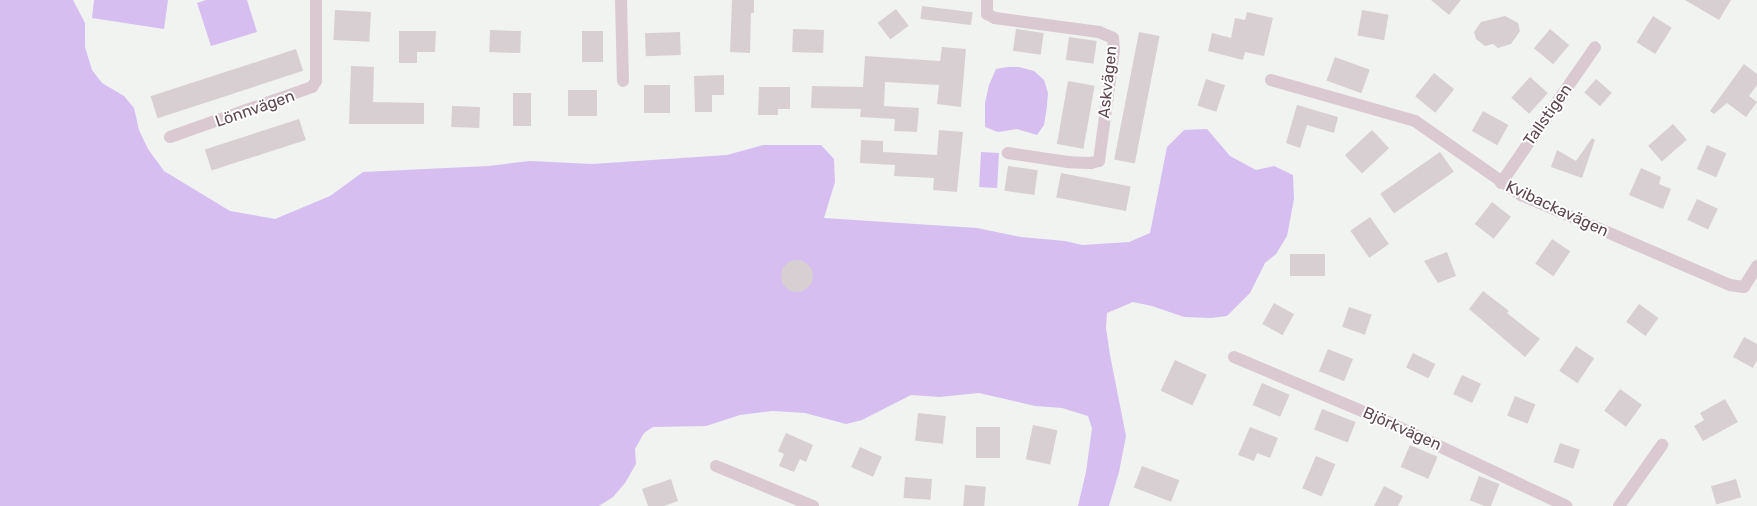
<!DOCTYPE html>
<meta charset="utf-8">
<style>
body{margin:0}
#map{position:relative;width:1757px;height:506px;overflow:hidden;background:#f0f3f0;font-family:Rubik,sans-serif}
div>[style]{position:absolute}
.green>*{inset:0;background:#d6bef1;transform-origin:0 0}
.building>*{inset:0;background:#d8cfd2;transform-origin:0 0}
.round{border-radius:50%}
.street>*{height:12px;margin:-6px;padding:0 6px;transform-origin:6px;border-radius:6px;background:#dac9d1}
span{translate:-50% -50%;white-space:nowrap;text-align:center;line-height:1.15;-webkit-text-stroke:4px #fff;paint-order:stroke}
.street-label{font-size:16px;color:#5e4751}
</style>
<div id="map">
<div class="green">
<div style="clip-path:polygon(0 0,73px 0,85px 23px,85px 47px,92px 70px,102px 83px,124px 96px,134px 108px,139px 130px,148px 149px,164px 171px,230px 211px,275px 219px,330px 196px,363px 172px,488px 166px,530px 161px,592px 164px,727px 155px,763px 145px,821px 145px,834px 159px,835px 182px,824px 218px,977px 228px,1021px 237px,1065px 241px,1082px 245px,1129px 242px,1150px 233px,1167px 147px,1184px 130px,1207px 129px,1230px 156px,1256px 170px,1274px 166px,1293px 175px,1294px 199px,1287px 236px,1276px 254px,1265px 263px,1250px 293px,1227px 316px,1211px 318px,1184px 317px,1152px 306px,1133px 302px,1107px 313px,1106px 328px,1110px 355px,1126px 436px,1119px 472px,1109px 506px,1078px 506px,1086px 472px,1092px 428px,1088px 416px,1062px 408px,1035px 406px,979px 393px,939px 397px,911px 395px,862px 420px,846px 424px,805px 413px,773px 411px,740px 415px,706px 426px,653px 427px,644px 433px,635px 449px,636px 464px,625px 483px,613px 497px,599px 506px,0 506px)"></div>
<div style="clip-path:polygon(94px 0,168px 0,164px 29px,92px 18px)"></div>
<div style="clip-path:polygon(206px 0,247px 0,257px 32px,211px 46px,197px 3px)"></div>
<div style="clip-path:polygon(1008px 67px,1019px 67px,1034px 71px,1044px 80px,1048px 93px,1047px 106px,1044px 125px,1037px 135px,1017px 129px,998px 132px,985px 127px,985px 103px,989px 85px,996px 69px)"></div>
<div style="left:981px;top:152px;width:18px;height:35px;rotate:3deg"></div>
</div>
<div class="building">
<div style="clip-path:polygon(732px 0,754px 0,754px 13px,751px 13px,750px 53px,730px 52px)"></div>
<div style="clip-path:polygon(1431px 0,1461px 0,1449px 15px)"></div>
<div style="clip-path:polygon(1685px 0,1731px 0,1719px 20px)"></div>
<div style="left:922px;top:6px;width:51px;height:13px;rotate:7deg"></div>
<div style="left:896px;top:9px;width:21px;height:23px;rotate:53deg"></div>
<div style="left:335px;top:10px;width:36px;height:30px;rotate:3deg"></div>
<div style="left:1362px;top:10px;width:27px;height:26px;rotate:10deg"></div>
<div style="clip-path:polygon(1247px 12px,1273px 18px,1264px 56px,1245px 52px,1243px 60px,1208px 51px,1212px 33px,1231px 38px,1235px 18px,1245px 20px)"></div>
<div style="clip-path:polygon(1505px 16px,1518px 23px,1520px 31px,1511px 44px,1498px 48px,1493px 44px,1485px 46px,1476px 39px,1474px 32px,1481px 22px)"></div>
<div style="left:1653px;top:16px;width:22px;height:31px;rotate:32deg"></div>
<div style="left:793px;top:29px;width:31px;height:23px;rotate:2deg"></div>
<div style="left:1016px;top:29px;width:28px;height:22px;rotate:8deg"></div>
<div style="left:1550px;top:29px;width:25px;height:25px;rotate:40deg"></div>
<div style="left:490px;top:30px;width:31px;height:22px;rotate:2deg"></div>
<div style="clip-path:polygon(399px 31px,436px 31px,435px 52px,417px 52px,417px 63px,399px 63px)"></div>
<div style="left:582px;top:31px;width:21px;height:31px"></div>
<div style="left:680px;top:32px;width:23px;height:35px;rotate:88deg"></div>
<div style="left:1139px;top:32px;width:21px;height:130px;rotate:11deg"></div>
<div style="left:1069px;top:37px;width:28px;height:23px;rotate:8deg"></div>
<div style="clip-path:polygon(942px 47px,966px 49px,961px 107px,937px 104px,939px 85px,885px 82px,884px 106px,919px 108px,917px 132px,894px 131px,895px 119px,860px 117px,861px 109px,811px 108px,812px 86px,863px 87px,865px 56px,940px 61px)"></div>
<div style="left:296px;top:49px;width:23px;height:153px;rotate:72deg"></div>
<div style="left:1335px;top:57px;width:37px;height:25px;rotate:20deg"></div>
<div style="clip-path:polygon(1744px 64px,1757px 74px,1757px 85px,1749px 96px,1757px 102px,1746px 117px,1727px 103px,1714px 114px,1710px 111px)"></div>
<div style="clip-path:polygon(351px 66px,374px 67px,373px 102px,424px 103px,424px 124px,349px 124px)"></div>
<div style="left:1434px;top:73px;width:26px;height:30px;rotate:39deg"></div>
<div style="clip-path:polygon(724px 75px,724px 95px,712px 95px,712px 112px,695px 112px,694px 76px)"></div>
<div style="left:1530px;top:77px;width:24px;height:28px;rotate:42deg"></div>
<div style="left:1206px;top:79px;width:20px;height:28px;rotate:18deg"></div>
<div style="left:1596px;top:79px;width:21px;height:18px;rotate:41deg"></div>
<div style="left:1068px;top:81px;width:27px;height:64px;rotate:10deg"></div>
<div style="left:644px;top:85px;width:26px;height:28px"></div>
<div style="clip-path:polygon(759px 87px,790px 87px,790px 109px,778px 109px,778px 115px,758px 115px)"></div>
<div style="left:568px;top:90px;width:29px;height:26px"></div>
<div style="left:513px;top:93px;width:18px;height:33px"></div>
<div style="clip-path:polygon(1297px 105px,1338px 117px,1334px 133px,1307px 125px,1300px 148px,1286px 143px)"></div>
<div style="left:452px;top:106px;width:28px;height:21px;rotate:2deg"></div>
<div style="left:1483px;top:111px;width:29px;height:23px;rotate:29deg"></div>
<div style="left:299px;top:119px;width:22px;height:99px;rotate:72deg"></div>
<div style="left:1673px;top:124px;width:21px;height:33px;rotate:49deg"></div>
<div style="clip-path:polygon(939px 130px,963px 132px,957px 192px,933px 190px,934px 178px,894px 176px,895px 165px,860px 163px,861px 140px,883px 141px,883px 152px,937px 155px)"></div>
<div style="left:1372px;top:130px;width:25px;height:37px;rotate:47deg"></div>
<div style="clip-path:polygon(1592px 138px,1595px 140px,1582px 178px,1551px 167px,1557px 150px,1576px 161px)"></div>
<div style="left:1707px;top:145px;width:21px;height:26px;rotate:23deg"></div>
<div style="left:1440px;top:152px;width:24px;height:73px;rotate:55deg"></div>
<div style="left:1008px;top:166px;width:30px;height:25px;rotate:8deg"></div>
<div style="clip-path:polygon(1641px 168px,1661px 177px,1659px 184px,1671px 189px,1663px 209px,1629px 195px)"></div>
<div style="left:1061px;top:173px;width:71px;height:25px;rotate:11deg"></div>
<div style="left:1697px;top:199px;width:23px;height:23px;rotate:25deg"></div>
<div style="left:1492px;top:202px;width:24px;height:28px;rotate:38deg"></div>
<div style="left:1370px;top:217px;width:33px;height:24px;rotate:55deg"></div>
<div style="left:1552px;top:239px;width:22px;height:30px;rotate:34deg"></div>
<div style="clip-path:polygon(1447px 252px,1456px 276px,1438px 283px,1424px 261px)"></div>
<div style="left:1325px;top:254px;width:22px;height:35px;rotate:90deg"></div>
<div class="round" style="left:781px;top:260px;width:32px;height:32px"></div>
<div style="clip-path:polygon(1483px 291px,1509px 311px,1507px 313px,1540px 339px,1525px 357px,1469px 309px)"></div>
<div style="left:1274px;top:303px;width:23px;height:24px;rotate:29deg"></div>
<div style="left:1639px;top:304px;width:24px;height:22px;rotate:36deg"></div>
<div style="left:1349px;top:307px;width:24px;height:21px;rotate:19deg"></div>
<div style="clip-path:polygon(1744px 337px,1757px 344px,1757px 360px,1753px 368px,1733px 357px)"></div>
<div style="left:1576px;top:346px;width:22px;height:30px;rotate:34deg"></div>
<div style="left:1328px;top:349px;width:27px;height:24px;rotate:22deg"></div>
<div style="left:1413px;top:353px;width:25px;height:16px;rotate:26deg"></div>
<div style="left:1175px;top:360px;width:35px;height:34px;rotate:25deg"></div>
<div style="left:1462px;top:375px;width:21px;height:21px;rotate:25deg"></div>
<div style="left:1262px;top:383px;width:30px;height:24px;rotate:23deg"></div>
<div style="left:1620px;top:389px;width:27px;height:27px;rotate:36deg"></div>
<div style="left:1515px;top:396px;width:22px;height:21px;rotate:22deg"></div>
<div style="clip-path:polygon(1725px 399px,1738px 422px,1703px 441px,1694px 426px,1704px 420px,1700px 413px)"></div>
<div style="left:1322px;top:409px;width:36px;height:22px;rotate:21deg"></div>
<div style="left:918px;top:413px;width:28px;height:28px;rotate:6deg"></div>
<div style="left:1033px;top:425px;width:25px;height:35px;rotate:12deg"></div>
<div style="left:976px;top:427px;width:24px;height:31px"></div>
<div style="clip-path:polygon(1250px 427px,1278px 438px,1270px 458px,1257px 453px,1254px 461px,1238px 455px)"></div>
<div style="clip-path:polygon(786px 433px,813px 445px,806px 462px,800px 459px,794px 472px,779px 466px,784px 454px,778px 451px)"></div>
<div style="left:1560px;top:443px;width:21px;height:20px;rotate:19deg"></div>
<div style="left:1410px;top:445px;width:30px;height:24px;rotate:23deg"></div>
<div style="left:860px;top:447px;width:24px;height:22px;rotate:24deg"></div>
<div style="left:1316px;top:456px;width:21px;height:35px;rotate:23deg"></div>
<div style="left:1142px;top:466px;width:40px;height:23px;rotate:21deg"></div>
<div style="left:1479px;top:476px;width:22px;height:26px;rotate:21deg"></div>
<div style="left:905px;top:477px;width:27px;height:21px;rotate:4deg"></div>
<div style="clip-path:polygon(671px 479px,678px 501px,664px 506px,648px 506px,642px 489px)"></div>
<div style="left:1736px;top:479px;width:19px;height:26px;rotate:74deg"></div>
<div style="left:965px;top:485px;width:21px;height:21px;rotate:5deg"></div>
<div style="clip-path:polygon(1384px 486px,1403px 496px,1398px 506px,1374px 506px)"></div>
</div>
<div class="street">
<div style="left:621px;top:0;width:81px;rotate:88.6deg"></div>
<div style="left:987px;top:0;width:14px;rotate:90deg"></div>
<div style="left:987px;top:14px;width:9px;rotate:27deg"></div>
<div style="left:995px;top:18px;width:105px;rotate:7.7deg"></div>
<div style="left:1099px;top:32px;width:15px;rotate:23deg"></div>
<div style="left:1113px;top:38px;width:12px;rotate:85deg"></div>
<div style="left:1114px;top:50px;width:112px;rotate:97.7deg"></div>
<div style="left:1099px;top:161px;width:8px;rotate:166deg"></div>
<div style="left:1091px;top:163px;width:23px;rotate:-178deg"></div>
<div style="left:1068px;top:162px;width:61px;rotate:-171.5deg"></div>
<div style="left:1271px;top:80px;width:150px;rotate:15.9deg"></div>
<div style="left:1415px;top:121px;width:129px;rotate:34.9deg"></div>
<div style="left:1521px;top:195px;width:228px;rotate:23.3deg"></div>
<div style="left:1730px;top:285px;width:14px;rotate:8deg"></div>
<div style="left:1744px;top:287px;width:25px;rotate:-58deg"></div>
<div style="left:170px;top:137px;width:151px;rotate:-19.4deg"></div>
<div style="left:312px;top:87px;width:7px;rotate:-56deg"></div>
<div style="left:316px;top:81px;width:81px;rotate:-90deg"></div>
<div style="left:1501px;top:183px;width:165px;rotate:-55.3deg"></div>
<div style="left:1234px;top:357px;width:169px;rotate:22.9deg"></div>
<div style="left:1390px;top:423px;width:195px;rotate:25.2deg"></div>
<div style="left:716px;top:466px;width:105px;rotate:22.4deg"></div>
<div style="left:1619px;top:506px;width:75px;rotate:-54.8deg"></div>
</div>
<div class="street-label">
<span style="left:1108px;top:82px;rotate:-84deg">Askvägen</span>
<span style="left:255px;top:109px;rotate:-19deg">Lönnvägen</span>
<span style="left:1548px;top:115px;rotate:-55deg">Tallstigen</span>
<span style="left:1557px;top:209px;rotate:25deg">Kvibackavägen</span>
<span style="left:1402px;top:429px;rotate:24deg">Björkvägen</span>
</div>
</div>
